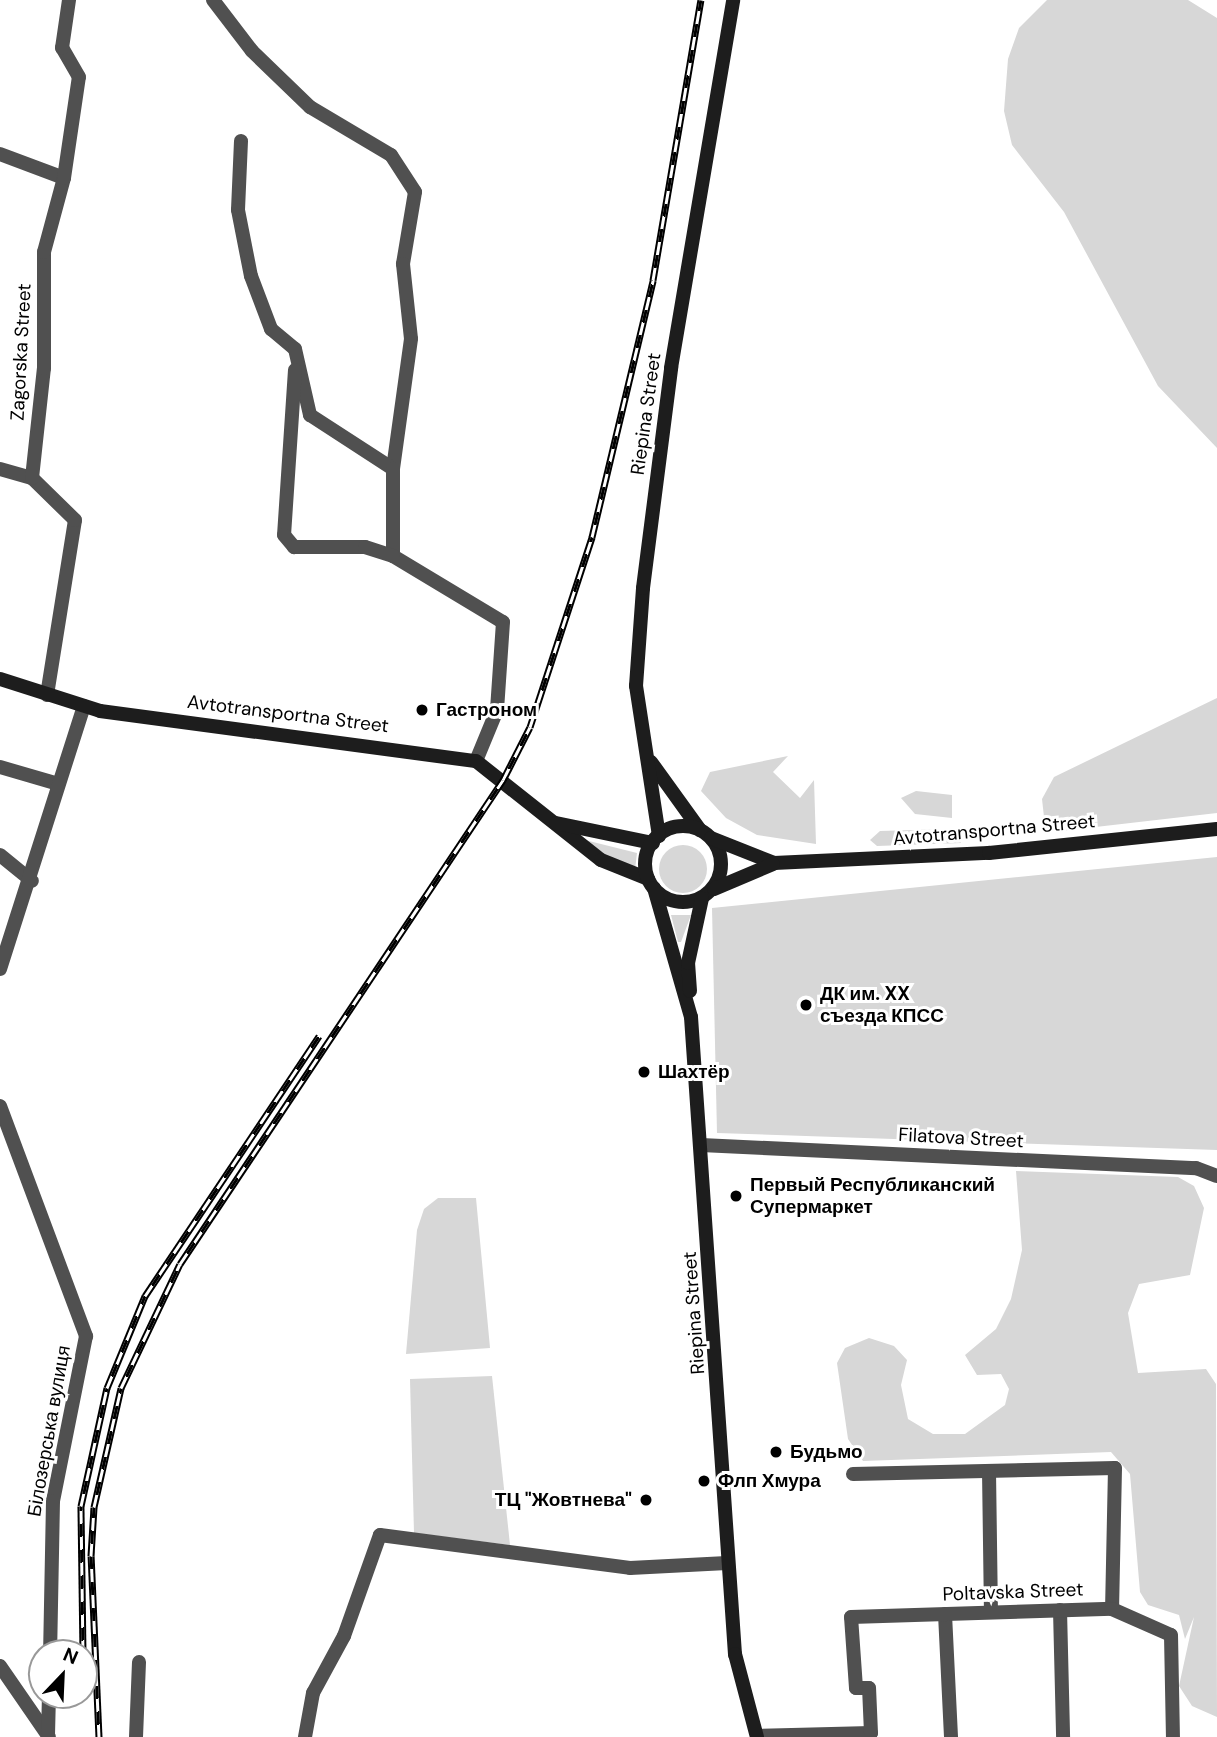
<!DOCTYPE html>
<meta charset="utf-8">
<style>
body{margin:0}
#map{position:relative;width:1217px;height:1737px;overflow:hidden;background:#fff;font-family:"DM Sans",sans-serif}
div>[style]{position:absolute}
.green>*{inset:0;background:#d7d7d7}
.round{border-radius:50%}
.street>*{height:14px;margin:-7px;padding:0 7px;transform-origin:7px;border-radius:7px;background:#505050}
.secondary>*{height:14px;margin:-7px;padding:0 7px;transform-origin:7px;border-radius:7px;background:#1d1d1d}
.secondary>.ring{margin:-7px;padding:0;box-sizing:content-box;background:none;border:14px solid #1d1d1d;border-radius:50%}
.rail>*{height:7px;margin-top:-3.5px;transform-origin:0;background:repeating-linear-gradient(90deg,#fff 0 13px,#000 0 26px);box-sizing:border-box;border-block:2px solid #000}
.dots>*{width:19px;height:19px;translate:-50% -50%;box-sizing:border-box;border:4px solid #fff;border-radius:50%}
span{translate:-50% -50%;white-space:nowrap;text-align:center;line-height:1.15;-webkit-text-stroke:6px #fff;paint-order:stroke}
.street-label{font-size:19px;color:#000}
.poi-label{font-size:19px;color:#000;font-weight:700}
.left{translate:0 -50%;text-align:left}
.right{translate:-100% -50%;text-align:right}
.north{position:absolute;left:28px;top:1639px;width:70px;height:70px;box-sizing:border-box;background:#fff;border:2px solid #999;border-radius:50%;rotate:23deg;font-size:19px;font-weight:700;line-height:28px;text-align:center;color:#000}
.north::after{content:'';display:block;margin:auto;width:24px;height:32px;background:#000;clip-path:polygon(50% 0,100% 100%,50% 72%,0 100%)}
</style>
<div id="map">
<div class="green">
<div style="clip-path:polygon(1047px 0,1188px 0,1217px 18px,1217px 448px,1158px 386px,1064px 212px,1012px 145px,1004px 111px,1008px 59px,1019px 28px)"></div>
<div style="clip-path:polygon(1217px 698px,1217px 813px,1061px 831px,1044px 817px,1042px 799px,1054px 777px)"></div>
<div style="clip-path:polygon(788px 756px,773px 772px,800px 798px,814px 780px,816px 844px,757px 835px,726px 818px,701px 791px,710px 772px)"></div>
<div style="clip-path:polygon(916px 791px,952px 795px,952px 818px,915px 814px,901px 798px)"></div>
<div style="clip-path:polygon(951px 829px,961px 843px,877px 846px,870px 840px,880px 831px)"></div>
<div style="clip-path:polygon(581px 839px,637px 853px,635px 870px,627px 868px)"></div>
<div class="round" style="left:659px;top:845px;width:48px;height:48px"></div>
<div style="clip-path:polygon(1217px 857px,1217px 1150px,717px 1133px,712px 908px)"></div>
<div style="clip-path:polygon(671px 915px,691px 915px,681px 942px,678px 942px)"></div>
<div style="clip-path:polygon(1016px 1171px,1178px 1177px,1194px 1186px,1204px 1208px,1190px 1275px,1139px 1284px,1128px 1313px,1138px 1373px,1206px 1369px,1216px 1384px,1217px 1717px,1192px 1706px,1179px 1686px,1194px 1617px,1185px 1639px,1179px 1615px,1148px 1605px,1140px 1592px,1130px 1474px,1111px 1452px,863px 1461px,848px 1439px,837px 1363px,845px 1348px,869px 1338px,894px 1346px,907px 1360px,901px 1385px,908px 1419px,933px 1434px,965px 1434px,1005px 1405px,1009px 1389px,1001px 1374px,977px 1375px,965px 1355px,996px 1329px,1011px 1299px,1022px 1250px)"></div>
<div style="clip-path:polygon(438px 1198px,476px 1198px,490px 1348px,406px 1354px,417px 1230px,424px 1209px)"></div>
<div style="clip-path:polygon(492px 1376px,510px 1545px,414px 1533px,410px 1379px)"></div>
</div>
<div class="street">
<div style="left:213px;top:0;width:64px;rotate:52.6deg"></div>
<div style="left:252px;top:51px;width:81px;rotate:44deg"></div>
<div style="left:310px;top:107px;width:94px;rotate:30.7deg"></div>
<div style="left:391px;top:155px;width:44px;rotate:57deg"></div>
<div style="left:415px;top:192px;width:73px;rotate:99.5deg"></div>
<div style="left:403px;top:264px;width:75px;rotate:83.9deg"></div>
<div style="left:411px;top:339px;width:131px;rotate:97.9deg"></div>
<div style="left:241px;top:141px;width:69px;rotate:92.5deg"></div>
<div style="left:238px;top:210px;width:67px;rotate:78.9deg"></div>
<div style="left:251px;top:276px;width:57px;rotate:69.3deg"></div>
<div style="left:271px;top:329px;width:31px;rotate:40deg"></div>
<div style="left:295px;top:349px;width:68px;rotate:77.2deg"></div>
<div style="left:310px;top:415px;width:99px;rotate:33deg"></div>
<div style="left:393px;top:469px;width:87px;rotate:90deg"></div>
<div style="left:393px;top:556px;width:128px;rotate:31deg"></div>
<div style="left:503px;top:622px;width:88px;rotate:93.9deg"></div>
<div style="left:497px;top:710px;width:55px;rotate:112.4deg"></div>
<div style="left:0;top:154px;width:68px;rotate:20.6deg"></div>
<div style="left:295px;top:370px;width:165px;rotate:93.8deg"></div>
<div style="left:284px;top:535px;width:16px;rotate:50deg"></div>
<div style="left:294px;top:547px;width:71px"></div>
<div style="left:365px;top:547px;width:29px;rotate:18deg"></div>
<div style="left:0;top:469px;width:33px;rotate:16deg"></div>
<div style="left:47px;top:695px;width:177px;rotate:-80.9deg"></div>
<div style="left:75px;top:520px;width:60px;rotate:-135.7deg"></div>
<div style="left:32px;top:478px;width:111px;rotate:-83.8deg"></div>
<div style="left:44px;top:368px;width:116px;rotate:-90deg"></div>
<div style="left:44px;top:252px;width:77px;rotate:-74.9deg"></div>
<div style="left:64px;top:178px;width:102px;rotate:-81.6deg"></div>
<div style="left:79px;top:77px;width:34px;rotate:-120deg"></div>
<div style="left:62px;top:48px;width:49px;rotate:-81.7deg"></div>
<div style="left:0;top:767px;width:60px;rotate:16.3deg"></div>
<div style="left:0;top:855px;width:41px;rotate:39.1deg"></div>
<div style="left:0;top:969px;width:276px;rotate:-72.3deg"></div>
<div style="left:0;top:1106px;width:246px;rotate:69.5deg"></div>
<div style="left:86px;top:1336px;width:168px;rotate:101.3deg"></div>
<div style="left:53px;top:1501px;width:152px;rotate:91.1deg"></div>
<div style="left:701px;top:1145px;width:496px;rotate:2.7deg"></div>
<div style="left:1196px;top:1168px;width:22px;rotate:21deg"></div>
<div style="left:989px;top:1471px;width:141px;rotate:89.2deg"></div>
<div style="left:853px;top:1474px;width:262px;rotate:-1.3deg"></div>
<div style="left:1115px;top:1468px;width:141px;rotate:91.2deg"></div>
<div style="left:1060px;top:1610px;width:127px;rotate:88.6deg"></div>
<div style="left:945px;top:1614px;width:123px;rotate:87.2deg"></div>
<div style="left:0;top:1666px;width:86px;rotate:55.4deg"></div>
<div style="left:48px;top:1735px;width:40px;rotate:-88.6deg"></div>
<div style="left:757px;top:1736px;width:114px;rotate:-1.5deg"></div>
<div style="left:871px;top:1733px;width:45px;rotate:-92.5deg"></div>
<div style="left:869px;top:1688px;width:13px;rotate:180deg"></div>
<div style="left:856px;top:1688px;width:71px;rotate:-94deg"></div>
<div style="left:851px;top:1617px;width:261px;rotate:-1.8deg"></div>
<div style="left:1112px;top:1609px;width:64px;rotate:23.8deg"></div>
<div style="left:1171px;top:1635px;width:102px;rotate:88.9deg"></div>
<div style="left:136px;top:1737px;width:75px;rotate:-87.7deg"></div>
<div style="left:305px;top:1737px;width:45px;rotate:-79.7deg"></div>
<div style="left:313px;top:1693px;width:65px;rotate:-61.5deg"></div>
<div style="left:344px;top:1636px;width:107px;rotate:-70.4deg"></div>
<div style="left:380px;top:1535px;width:252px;rotate:7.5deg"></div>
<div style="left:630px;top:1568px;width:97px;rotate:-3deg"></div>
</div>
<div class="secondary">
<div style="left:0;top:679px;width:105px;rotate:17.7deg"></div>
<div style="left:100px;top:711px;width:379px;rotate:7.6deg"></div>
<div style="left:476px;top:761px;width:159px;rotate:38.4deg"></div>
<div style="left:601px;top:860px;width:51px;rotate:22deg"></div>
<div style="left:651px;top:762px;width:84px;rotate:54.2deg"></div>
<div style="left:556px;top:823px;width:99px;rotate:11.7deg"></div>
<div class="ring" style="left:645px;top:826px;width:62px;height:62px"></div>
<div style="left:659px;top:836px;width:152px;rotate:-98.7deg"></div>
<div style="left:636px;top:686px;width:98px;rotate:-85.9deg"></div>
<div style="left:643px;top:588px;width:222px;rotate:-82.7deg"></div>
<div style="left:671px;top:368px;width:373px;rotate:-80.4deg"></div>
<div style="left:711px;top:838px;width:68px;rotate:21.6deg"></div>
<div style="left:774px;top:863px;width:215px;rotate:-2.7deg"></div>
<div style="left:989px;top:853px;width:229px;rotate:-6deg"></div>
<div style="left:654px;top:888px;width:134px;rotate:74deg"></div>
<div style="left:691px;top:1017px;width:639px;rotate:86.05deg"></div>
<div style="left:735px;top:1654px;width:86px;rotate:75.2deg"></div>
<div style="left:714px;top:889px;width:64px;rotate:-23deg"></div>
<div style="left:690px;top:991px;width:28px;rotate:-94deg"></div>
<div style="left:688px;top:963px;width:66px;rotate:-77.8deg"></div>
</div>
<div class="rail">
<div style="left:83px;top:1653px;width:147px;rotate:-90.8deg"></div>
<div style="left:81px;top:1506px;width:121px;rotate:-77.6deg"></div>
<div style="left:107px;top:1388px;width:100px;rotate:-67.6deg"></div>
<div style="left:145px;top:1296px;width:313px;rotate:-56.2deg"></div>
<div style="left:99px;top:1737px;width:181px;rotate:-92.5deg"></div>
<div style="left:91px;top:1556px;width:49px;rotate:-86.5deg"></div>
<div style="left:94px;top:1507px;width:122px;rotate:-77.2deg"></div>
<div style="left:121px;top:1388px;width:137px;rotate:-64.6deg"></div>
<div style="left:180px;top:1264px;width:582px;rotate:-56.28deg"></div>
<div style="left:503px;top:780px;width:59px;rotate:-63deg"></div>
<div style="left:530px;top:727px;width:200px;rotate:-71.9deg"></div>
<div style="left:592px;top:537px;width:264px;rotate:-76.6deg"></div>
<div style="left:653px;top:280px;width:284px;rotate:-80.3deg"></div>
</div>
<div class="dots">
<div style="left:422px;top:710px;background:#000"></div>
<div style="left:806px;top:1005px;background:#000"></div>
<div style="left:644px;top:1072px;background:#000"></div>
<div style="left:736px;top:1196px;background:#000"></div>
<div style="left:776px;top:1452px;background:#000"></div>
<div style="left:704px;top:1481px;background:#000"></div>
<div style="left:646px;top:1500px;background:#000"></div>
</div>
<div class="street-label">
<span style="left:21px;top:352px;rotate:-87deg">Zagorska Street</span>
<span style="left:646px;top:414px;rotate:-82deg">Riepina Street</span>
<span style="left:288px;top:714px;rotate:7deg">Avtotransportna Street</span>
<span style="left:994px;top:830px;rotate:-5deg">Avtotransportna Street</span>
<span style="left:961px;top:1138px;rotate:3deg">Filatova Street</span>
<span style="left:694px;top:1313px;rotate:-94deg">Riepina Street</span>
<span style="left:49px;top:1431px;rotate:-80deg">Білозерська вулиця</span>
<span style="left:1013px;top:1592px;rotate:-2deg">Poltavska Street</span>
</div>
<div class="poi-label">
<span class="left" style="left:436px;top:710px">Гастроном</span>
<span class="left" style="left:820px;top:1005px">ДК им. XX<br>съезда КПСС</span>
<span class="left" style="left:658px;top:1072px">Шахтёр</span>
<span class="left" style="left:750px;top:1196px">Первый Республиканский<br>Супермаркет</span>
<span class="left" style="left:790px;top:1452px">Будьмо</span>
<span class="left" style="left:718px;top:1481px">Флп Хмура</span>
<span class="right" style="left:632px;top:1500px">ТЦ "Жовтнева"</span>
</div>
<div class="north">N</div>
</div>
